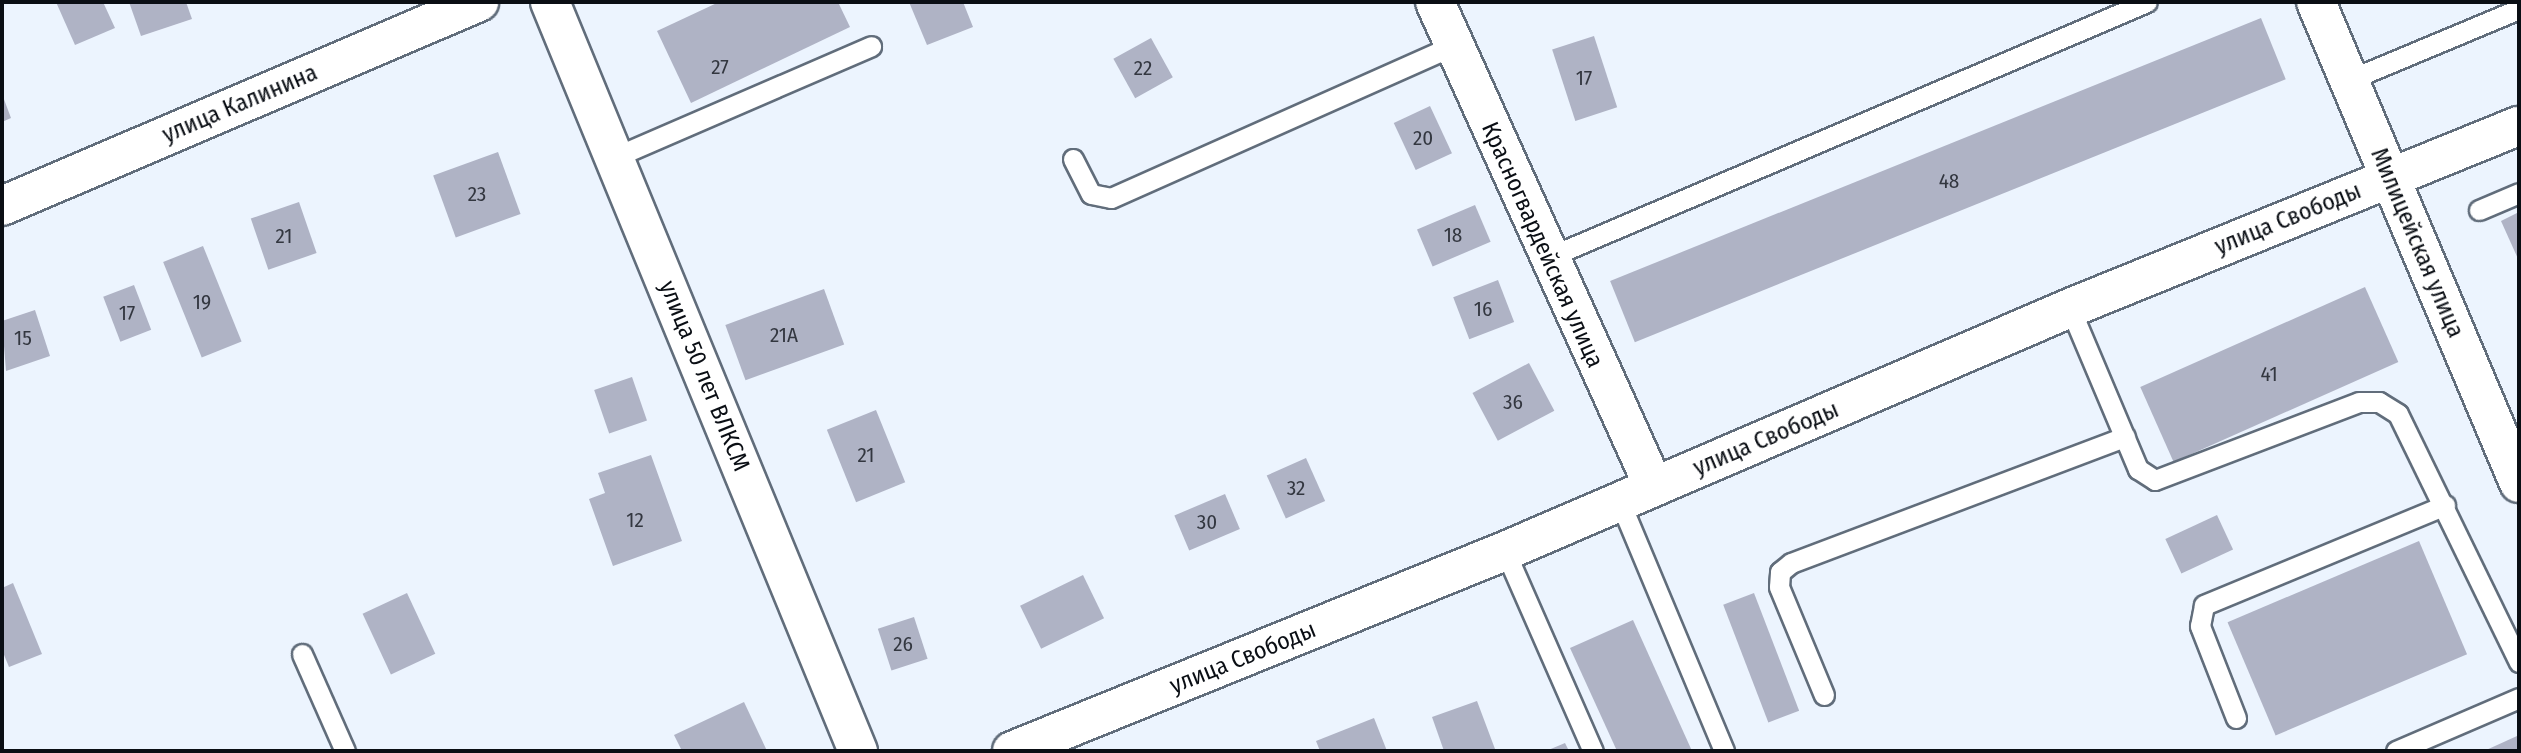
<!DOCTYPE html>
<meta charset="utf-8">
<style>
body{margin:0}
#map{position:relative;width:2521px;height:753px;overflow:hidden;background:#ecf4fe;font-family:"Fira Sans Condensed",sans-serif}
div>[style]{position:absolute}
.building>*{inset:0;background:#afb3c5;transform-origin:0 0}
.roads{filter:drop-shadow(2px 0 #616d7b) drop-shadow(-2px 0 #616d7b) drop-shadow(0 2px #616d7b) drop-shadow(0 -2px #616d7b)}
.service>*{height:19px;margin:-9.5px;padding:0 9.5px;transform-origin:9.5px;border-radius:9.5px;background:#fff}
.minor>*{height:38px;margin:-19px;padding:0 19px;transform-origin:19px;border-radius:19px;background:#fff}
span{translate:-50% -50%;white-space:nowrap;text-align:center;line-height:1.15;-webkit-text-stroke:5px #fff;paint-order:stroke}
.number-label{font-size:21px;color:#333740}
.number-label span{-webkit-text-stroke-width:0}
.street-label{font-size:24px;color:#0a0e14}
.frame{position:absolute;inset:0;border:4px solid #0a0e14;pointer-events:none}
</style>
<div id="map">
<div class="building">
<div style="clip-path:polygon(56px 2px,103px 2px,115px 28px,75px 45px)"></div>
<div style="clip-path:polygon(129px 2px,186px 2px,192px 19px,141px 36px)"></div>
<div style="clip-path:polygon(719px 2px,838px 2px,850px 27px,691px 103px,657px 31px)"></div>
<div style="clip-path:polygon(909px 2px,963px 2px,973px 27px,927px 45px)"></div>
<div style="left:2261px;top:18px;width:66px;height:702px;rotate:68deg"></div>
<div style="left:1594px;top:36px;width:75px;height:44px;rotate:72deg"></div>
<div style="left:1151px;top:38px;width:45px;height:43px;rotate:61deg"></div>
<div style="clip-path:polygon(2px 94px,11px 118px,2px 122px)"></div>
<div style="left:1430px;top:106px;width:52px;height:40px;rotate:65deg"></div>
<div style="left:498px;top:152px;width:66px;height:69px;rotate:70deg"></div>
<div style="left:299px;top:202px;width:54px;height:51px;rotate:71deg"></div>
<div style="left:1475px;top:205px;width:40px;height:63px;rotate:67deg"></div>
<div style="clip-path:polygon(2519px 212px,2519px 261px,2501px 221px)"></div>
<div style="left:203px;top:246px;width:103px;height:43px;rotate:68deg"></div>
<div style="left:1498px;top:280px;width:45px;height:48px;rotate:69deg"></div>
<div style="left:134px;top:285px;width:48px;height:33px;rotate:69deg"></div>
<div style="left:2365px;top:287px;width:82px;height:246px;rotate:66deg"></div>
<div style="left:824px;top:289px;width:59px;height:105px;rotate:70deg"></div>
<div style="clip-path:polygon(35px 310px,50px 356px,6px 371px,2px 321px)"></div>
<div style="left:1529px;top:363px;width:54px;height:64px;rotate:62deg"></div>
<div style="left:632px;top:377px;width:46px;height:40px;rotate:71deg"></div>
<div style="left:876px;top:410px;width:78px;height:53px;rotate:68deg"></div>
<div style="clip-path:polygon(651px 455px,682px 541px,613px 566px,589px 499px,605px 493px,598px 473px)"></div>
<div style="left:1306px;top:458px;width:47px;height:43px;rotate:66deg"></div>
<div style="left:1225px;top:494px;width:38px;height:55px;rotate:67deg"></div>
<div style="left:2217px;top:515px;width:38px;height:57px;rotate:65deg"></div>
<div style="left:2419px;top:541px;width:123px;height:208px;rotate:67deg"></div>
<div style="left:1083px;top:575px;width:48px;height:70px;rotate:64deg"></div>
<div style="clip-path:polygon(13px 583px,42px 654px,9px 667px,2px 650px,2px 588px)"></div>
<div style="left:407px;top:593px;width:67px;height:49px;rotate:65deg"></div>
<div style="left:1754px;top:593px;width:126px;height:33px;rotate:69deg"></div>
<div style="left:914px;top:617px;width:44px;height:38px;rotate:72deg"></div>
<div style="clip-path:polygon(1633px 620px,1692px 751px,1617px 751px,1570px 648px)"></div>
<div style="clip-path:polygon(1477px 701px,1495px 749px,1444px 751px,1432px 717px)"></div>
<div style="clip-path:polygon(744px 702px,767px 751px,682px 751px,674px 735px)"></div>
<div style="clip-path:polygon(1374px 718px,1387px 751px,1320px 751px,1316px 741px)"></div>
<div style="clip-path:polygon(2517px 736px,2519px 751px,2484px 751px)"></div>
<div style="clip-path:polygon(1565px 743px,1569px 751px,1546px 751px)"></div>
</div>
<div class="roads">
<div class="service">
<div style="left:2349px;top:80px;width:184px;rotate:-22.7deg"></div>
<div style="left:615px;top:157px;width:279px;rotate:-23.4deg"></div>
<div style="left:1073px;top:159px;width:39px;rotate:63deg"></div>
<div style="left:1091px;top:194px;width:20px;rotate:11deg"></div>
<div style="left:1111px;top:198px;width:373px;rotate:-24deg"></div>
<div style="left:2479px;top:210px;width:43px;rotate:-23deg"></div>
<div style="left:1547px;top:258px;width:652px;rotate:-23.11deg"></div>
<div style="left:2070px;top:308px;width:175px;rotate:67.1deg"></div>
<div style="left:2138px;top:469px;width:20px;rotate:33deg"></div>
<div style="left:2155px;top:480px;width:218px;rotate:-20.9deg"></div>
<div style="left:2359px;top:402px;width:20px"></div>
<div style="left:2379px;top:402px;width:22px;rotate:32deg"></div>
<div style="left:2398px;top:414px;width:276px;rotate:64deg"></div>
<div style="left:1620px;top:502px;width:270px;rotate:67.3deg"></div>
<div style="left:1505px;top:551px;width:219px;rotate:66.3deg"></div>
<div style="left:302px;top:654px;width:106px;rotate:66.1deg"></div>
<div style="left:1824px;top:695px;width:117px;rotate:-112.6deg"></div>
<div style="left:1779px;top:587px;width:15px;rotate:-86deg"></div>
<div style="left:1780px;top:572px;width:14px;rotate:-39deg"></div>
<div style="left:1791px;top:563px;width:357px;rotate:-20.7deg"></div>
<div style="left:2236px;top:718px;width:99px;rotate:-111.4deg"></div>
<div style="left:2200px;top:626px;width:21px;rotate:-79deg"></div>
<div style="left:2204px;top:605px;width:261px;rotate:-22.5deg"></div>
<div style="left:2396px;top:751px;width:134px;rotate:-23.3deg"></div>
</div>
<div class="minor">
<div style="left:550px;top:2px;width:810px;rotate:67.65deg"></div>
<div style="left:1435px;top:2px;width:532px;rotate:65.7deg"></div>
<div style="left:2316px;top:2px;width:522px;rotate:67.12deg"></div>
<div style="left:2px;top:206px;width:519px;rotate:-23.16deg"></div>
<div style="left:1012px;top:751px;width:532px;rotate:-22.08deg"></div>
<div style="left:1505px;top:551px;width:615px;rotate:-23.27deg"></div>
<div style="left:2070px;top:308px;width:484px;rotate:-22.1deg"></div>
</div>
</div>
<div class="number-label">
<span style="left:720px;top:67px">27</span>
<span style="left:1143px;top:68px">22</span>
<span style="left:1584px;top:78px">17</span>
<span style="left:1423px;top:138px">20</span>
<span style="left:1949px;top:181px">48</span>
<span style="left:477px;top:194px">23</span>
<span style="left:1453px;top:235px">18</span>
<span style="left:284px;top:236px">21</span>
<span style="left:202px;top:302px">19</span>
<span style="left:1483px;top:309px">16</span>
<span style="left:127px;top:313px">17</span>
<span style="left:784px;top:335px">21А</span>
<span style="left:23px;top:338px">15</span>
<span style="left:2269px;top:374px">41</span>
<span style="left:1513px;top:402px">36</span>
<span style="left:866px;top:455px">21</span>
<span style="left:1296px;top:488px">32</span>
<span style="left:635px;top:520px">12</span>
<span style="left:1207px;top:522px">30</span>
<span style="left:903px;top:644px">26</span>
</div>
<div class="street-label">
<span style="left:240px;top:104px;rotate:-23deg">улица Калинина</span>
<span style="left:2288px;top:219px;rotate:-22deg">улица Свободы</span>
<span style="left:2417px;top:243px;rotate:67deg">Милицейская улица</span>
<span style="left:1542px;top:245px;rotate:66deg">Красногвардейская улица</span>
<span style="left:704px;top:376px;rotate:68deg">улица 50 лет ВЛКСМ</span>
<span style="left:1766px;top:439px;rotate:-23deg">улица Свободы</span>
<span style="left:1243px;top:658px;rotate:-22deg">улица Свободы</span>
</div>
<div class="frame"></div>
</div>
